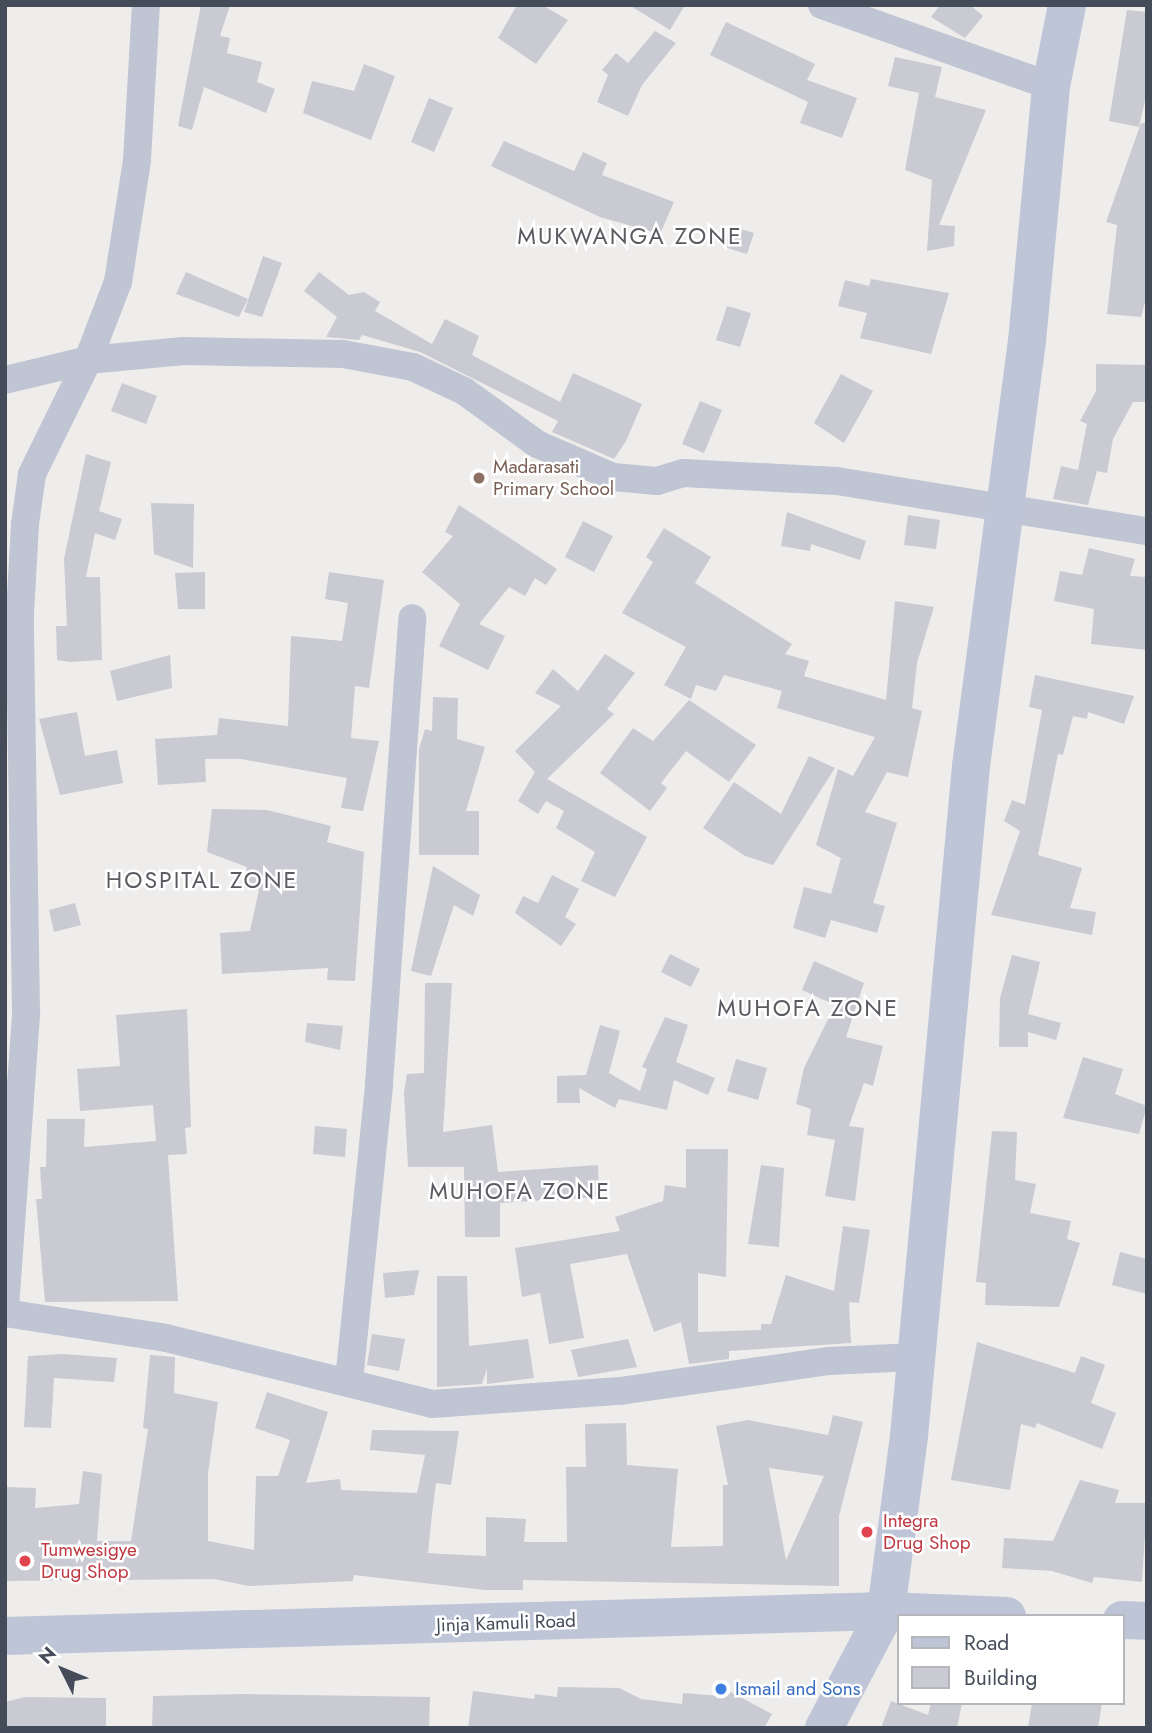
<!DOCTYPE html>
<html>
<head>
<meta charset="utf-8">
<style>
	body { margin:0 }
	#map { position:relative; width:1152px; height:1733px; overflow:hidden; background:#efecec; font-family:Jost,sans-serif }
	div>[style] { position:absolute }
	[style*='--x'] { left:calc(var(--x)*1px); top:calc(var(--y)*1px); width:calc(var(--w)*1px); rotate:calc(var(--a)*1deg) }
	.building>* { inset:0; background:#c9cad2 }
	.street>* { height:28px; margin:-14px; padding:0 14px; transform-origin:14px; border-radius:14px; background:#bfc5d2 }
	.secondary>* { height:38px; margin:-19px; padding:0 19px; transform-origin:19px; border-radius:19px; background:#bec5d6 }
	.dots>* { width:19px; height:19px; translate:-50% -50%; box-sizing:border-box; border:4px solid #fff; border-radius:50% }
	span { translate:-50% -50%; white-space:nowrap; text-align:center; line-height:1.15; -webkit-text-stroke:5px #fff; paint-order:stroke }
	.education-label { font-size:19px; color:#785e54 }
	.left { translate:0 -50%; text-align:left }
	.health-label { font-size:19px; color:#be3a42 }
	.street-label { font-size:19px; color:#454c59 }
	.shop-label { font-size:19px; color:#366cbe }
	.quarter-label { font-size:23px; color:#595b61; letter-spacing:2px }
	.frame { position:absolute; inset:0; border:7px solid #454c59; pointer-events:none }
	.legend { position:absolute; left:897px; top:1614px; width:228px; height:91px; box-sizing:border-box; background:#fff; border:2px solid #b5b7bd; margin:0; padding:9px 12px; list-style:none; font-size:21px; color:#454c59 }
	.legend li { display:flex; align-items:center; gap:14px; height:35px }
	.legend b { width:35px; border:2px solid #b5b7bd }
	.north { position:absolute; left:28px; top:1635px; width:70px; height:70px; -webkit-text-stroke:5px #fff; paint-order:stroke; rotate:313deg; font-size:19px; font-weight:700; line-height:28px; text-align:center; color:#454c59 }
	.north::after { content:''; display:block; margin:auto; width:24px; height:32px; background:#454c59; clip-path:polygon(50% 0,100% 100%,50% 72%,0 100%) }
</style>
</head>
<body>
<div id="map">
	<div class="building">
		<i style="clip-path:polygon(201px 5px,230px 5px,220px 36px,230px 38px,227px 53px,262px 62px,257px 82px,275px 89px,266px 113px,204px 87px,192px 130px,178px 126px)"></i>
		<i style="clip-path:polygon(517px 5px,542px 5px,568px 20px,536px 64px,498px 38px)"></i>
		<i style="clip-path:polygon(629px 5px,685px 5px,670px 30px)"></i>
		<i style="clip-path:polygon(940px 5px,970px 5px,983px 16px,965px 38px,931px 17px)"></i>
		<i style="clip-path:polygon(1127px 10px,1147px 12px,1147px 92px,1139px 127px,1109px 121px)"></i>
		<i style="clip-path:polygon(726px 22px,815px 64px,807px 80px,857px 98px,842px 138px,800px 123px,808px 102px,710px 55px)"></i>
		<i style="clip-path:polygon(655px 31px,676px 43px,642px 85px,628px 116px,597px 102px,608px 75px,602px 70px,616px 53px,628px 63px)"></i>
		<i style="clip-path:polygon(895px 57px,942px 67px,935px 97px,986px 110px,939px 225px,955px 226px,954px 246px,927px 251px,932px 180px,905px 170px,919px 93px,888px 86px)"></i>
		<i style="clip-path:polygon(364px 64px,395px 76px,371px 140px,303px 113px,312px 81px,354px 91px)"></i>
		<i style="clip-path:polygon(429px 98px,453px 108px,434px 152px,411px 142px)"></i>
		<i style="clip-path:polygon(1141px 123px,1147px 123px,1147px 295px,1141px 317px,1107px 314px,1117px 225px,1106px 222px)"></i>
		<i style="clip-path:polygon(504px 141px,574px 171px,583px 152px,607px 163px,602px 175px,674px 202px,660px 234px,600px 217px,491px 166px)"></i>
		<i style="clip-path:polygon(731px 226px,754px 233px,747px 254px,724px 247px)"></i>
		<i style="clip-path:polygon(263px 256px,282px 263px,262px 317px,244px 312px)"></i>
		<i style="clip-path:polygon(186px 272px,248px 299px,239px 317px,176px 294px)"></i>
		<i style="clip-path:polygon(319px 272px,349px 295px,364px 292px,380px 302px,375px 311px,432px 344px,445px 319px,479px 336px,472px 355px,560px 402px,573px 373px,642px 404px,626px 441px,614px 459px,552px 432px,558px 421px,420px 352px,362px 335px,359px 340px,326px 337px,337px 317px,304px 291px)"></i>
		<i style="clip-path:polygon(871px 279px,949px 293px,931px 354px,860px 338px,867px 313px,838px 306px,845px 280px,869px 286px)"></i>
		<i style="clip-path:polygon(727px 306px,751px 313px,740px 347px,716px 340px)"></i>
		<i style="clip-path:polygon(1096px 364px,1147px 365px,1147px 402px,1133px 402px,1113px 439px,1107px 473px,1097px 471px,1088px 505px,1053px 499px,1061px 466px,1078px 470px,1087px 424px,1080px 421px,1096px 391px)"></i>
		<i style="clip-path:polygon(841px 374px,873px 391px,844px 443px,814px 423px)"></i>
		<i style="clip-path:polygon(122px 383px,157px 396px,146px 424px,111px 411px)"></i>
		<i style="clip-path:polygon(700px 401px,722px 410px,704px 453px,682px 444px)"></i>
		<i style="clip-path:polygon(86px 454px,111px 462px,99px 511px,122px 519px,115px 540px,95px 533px,86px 577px,100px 577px,102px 660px,70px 662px,57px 660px,56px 626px,67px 626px,64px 559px)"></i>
		<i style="clip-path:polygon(151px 503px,194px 504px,193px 568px,154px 554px)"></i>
		<i style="clip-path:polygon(459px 505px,557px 569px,546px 585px,535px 578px,525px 596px,509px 587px,479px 624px,505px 636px,488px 670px,439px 646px,460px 604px,422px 572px,453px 536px,445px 532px)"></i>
		<i style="clip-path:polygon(787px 512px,866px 541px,860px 560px,811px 544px,810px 551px,781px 546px)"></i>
		<i style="clip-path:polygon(908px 515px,940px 520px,936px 549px,904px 545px)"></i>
		<i style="clip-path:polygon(583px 521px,613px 536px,594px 572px,565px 557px)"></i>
		<i style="clip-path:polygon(664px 528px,711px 557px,695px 583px,792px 644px,785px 654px,809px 661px,804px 676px,886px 700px,895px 601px,934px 607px,917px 663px,912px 708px,922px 711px,908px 777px,887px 772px,865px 812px,897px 823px,873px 903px,885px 906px,877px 933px,831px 920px,825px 938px,793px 928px,804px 887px,831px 894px,841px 858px,816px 845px,838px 769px,853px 776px,875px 737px,777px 708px,782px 691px,724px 675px,716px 691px,696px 685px,691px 699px,664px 685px,686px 647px,622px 613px,653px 562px,646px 557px)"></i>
		<i style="clip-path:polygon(1089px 548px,1135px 559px,1130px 576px,1147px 577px,1147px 650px,1091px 644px,1094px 609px,1054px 601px,1060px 571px,1082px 575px)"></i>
		<i style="clip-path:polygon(205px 572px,205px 609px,178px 609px,175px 573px)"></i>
		<i style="clip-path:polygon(329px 572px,384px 580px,369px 688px,355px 686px,351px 738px,379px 741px,363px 811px,341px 808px,347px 778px,241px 759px,205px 759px,206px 782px,158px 785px,155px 739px,217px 735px,219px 718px,288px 726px,291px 636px,342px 641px,348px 603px,325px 599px)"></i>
		<i style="clip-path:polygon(605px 654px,635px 673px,607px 709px,614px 714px,547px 779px,647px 837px,615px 897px,581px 881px,595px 852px,556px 828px,564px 811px,546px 801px,538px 814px,518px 801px,535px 772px,515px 751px,561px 706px,535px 693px,553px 669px,578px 691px)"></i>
		<i style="clip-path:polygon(170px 655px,172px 688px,117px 701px,110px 671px)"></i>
		<i style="clip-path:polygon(1035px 675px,1134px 696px,1124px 724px,1088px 712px,1087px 719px,1073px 716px,1063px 755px,1058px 754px,1038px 855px,1082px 868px,1070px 908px,1096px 912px,1092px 935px,991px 915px,1020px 831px,1004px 821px,1012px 800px,1025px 805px,1042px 710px,1029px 707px)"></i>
		<i style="clip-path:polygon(433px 697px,458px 698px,457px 739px,485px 747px,466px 811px,479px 811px,479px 855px,419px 855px,419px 749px,425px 729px,432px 731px)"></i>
		<i style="clip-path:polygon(689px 700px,756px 745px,729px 782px,686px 751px,661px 783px,667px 788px,650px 811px,600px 773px,633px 728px,653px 741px)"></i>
		<i style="clip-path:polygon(77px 712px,85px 756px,117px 750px,123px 783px,60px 795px,39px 719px)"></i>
		<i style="clip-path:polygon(809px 756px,835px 768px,773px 865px,745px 856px,703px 828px,734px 782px,781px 814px)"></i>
		<i style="clip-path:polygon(212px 809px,267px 810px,331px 826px,327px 842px,364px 852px,355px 981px,327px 980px,328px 968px,222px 974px,220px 933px,250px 931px,259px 890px,242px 887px,247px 867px,207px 852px)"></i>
		<i style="clip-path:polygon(433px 866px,480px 895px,473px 916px,454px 905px,431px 976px,411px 971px)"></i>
		<i style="clip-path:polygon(552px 875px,579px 889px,565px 917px,576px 924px,561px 946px,515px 913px,523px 896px,538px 903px)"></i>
		<i style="clip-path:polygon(75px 903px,81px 925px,54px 932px,49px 910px)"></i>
		<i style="clip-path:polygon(670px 954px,700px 969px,691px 987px,661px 972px)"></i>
		<i style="clip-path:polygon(1012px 955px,1040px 962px,1028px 1014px,1061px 1023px,1056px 1040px,1028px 1032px,1028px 1047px,999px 1047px,1000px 998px)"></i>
		<i style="clip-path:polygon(814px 961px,864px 983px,846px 1037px,883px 1046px,873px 1086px,864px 1083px,849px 1126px,864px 1128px,855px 1201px,825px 1196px,835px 1140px,807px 1135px,811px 1109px,796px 1104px,804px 1068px,835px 1005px,802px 990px)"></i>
		<i style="clip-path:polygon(425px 983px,452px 983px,443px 1132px,492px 1125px,498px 1172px,598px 1165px,599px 1197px,500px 1203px,500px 1237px,465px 1237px,464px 1167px,408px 1167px,404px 1093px,407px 1074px,424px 1073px)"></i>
		<i style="clip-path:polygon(187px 1009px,191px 1127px,185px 1128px,187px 1154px,168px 1155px,178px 1301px,45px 1302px,36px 1199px,42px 1199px,40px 1167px,46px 1167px,47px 1119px,85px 1119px,84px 1147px,156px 1141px,153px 1105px,80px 1111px,77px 1069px,120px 1066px,116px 1015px)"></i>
		<i style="clip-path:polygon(665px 1017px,688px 1025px,676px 1062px,715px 1078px,708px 1095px,674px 1080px,667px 1110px,619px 1099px,615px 1108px,579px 1088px,580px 1103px,557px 1103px,557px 1076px,586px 1075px,600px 1025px,620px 1031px,609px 1073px,640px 1091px,647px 1069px,642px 1067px)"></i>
		<i style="clip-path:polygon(307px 1023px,343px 1026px,340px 1050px,305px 1042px)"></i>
		<i style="clip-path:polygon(1083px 1057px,1123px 1069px,1115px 1094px,1147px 1106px,1139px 1134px,1063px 1118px)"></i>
		<i style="clip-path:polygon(736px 1059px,767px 1068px,758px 1100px,727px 1091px)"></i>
		<i style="clip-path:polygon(315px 1126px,347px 1129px,345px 1157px,313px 1154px)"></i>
		<i style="clip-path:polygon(992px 1131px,1017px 1132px,1015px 1180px,1036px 1184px,1030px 1213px,1071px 1221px,1067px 1239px,1080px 1243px,1059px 1307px,985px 1305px,986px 1283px,976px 1282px)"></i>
		<i style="clip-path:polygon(686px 1149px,728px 1149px,726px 1277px,698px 1273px,698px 1332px,761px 1330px,761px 1324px,771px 1324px,786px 1275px,834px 1291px,843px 1226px,870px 1230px,859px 1303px,849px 1302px,851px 1343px,729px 1351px,729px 1359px,689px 1364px,681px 1322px,654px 1332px,627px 1254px,570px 1264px,584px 1338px,549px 1344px,540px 1293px,522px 1297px,515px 1248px,620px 1231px,615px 1217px,663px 1201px,665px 1185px,686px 1188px)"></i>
		<i style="clip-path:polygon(761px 1165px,784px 1168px,779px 1247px,748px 1244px)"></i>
		<i style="clip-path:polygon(1120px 1252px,1147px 1259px,1147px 1294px,1112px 1285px)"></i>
		<i style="clip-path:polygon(419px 1270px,414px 1295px,385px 1298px,383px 1273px)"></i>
		<i style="clip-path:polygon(437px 1276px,467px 1276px,469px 1346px,528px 1339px,534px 1378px,487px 1384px,487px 1369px,482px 1384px,437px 1387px)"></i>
		<i style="clip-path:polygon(372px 1334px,405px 1339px,399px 1371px,367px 1365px)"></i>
		<i style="clip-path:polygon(628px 1339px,637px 1367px,578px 1377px,571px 1350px)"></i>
		<i style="clip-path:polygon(977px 1342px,1075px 1373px,1081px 1356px,1105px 1365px,1091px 1403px,1116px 1413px,1102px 1449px,1037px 1423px,1035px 1428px,1021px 1424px,1010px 1490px,951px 1480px)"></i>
		<i style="clip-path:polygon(63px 1354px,117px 1358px,114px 1382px,54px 1378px,51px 1428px,24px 1427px,28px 1356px)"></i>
		<i style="clip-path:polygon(evenodd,150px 1355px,175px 1357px,174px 1393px,218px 1402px,208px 1473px,208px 1541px,254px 1550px,256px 1476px,278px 1476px,290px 1440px,255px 1428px,267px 1392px,328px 1412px,306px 1483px,340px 1479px,341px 1490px,417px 1493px,425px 1455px,370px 1450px,372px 1430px,459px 1431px,451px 1485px,436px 1483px,432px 1514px,428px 1553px,444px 1554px,486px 1556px,486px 1517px,526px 1519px,524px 1542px,567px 1542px,566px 1467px,586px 1467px,585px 1424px,626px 1423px,627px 1465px,678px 1469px,671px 1547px,723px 1546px,723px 1485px,728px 1485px,716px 1426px,748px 1420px,828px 1435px,833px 1415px,863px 1422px,839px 1516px,839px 1586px,523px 1580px,523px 1590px,485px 1590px,354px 1575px,353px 1581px,249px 1586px,214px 1579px,5px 1581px,5px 1487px,36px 1488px,35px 1508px,79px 1504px,83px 1471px,102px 1474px,97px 1541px,131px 1541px,148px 1429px,143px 1428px,150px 1355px,769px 1468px,824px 1476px,786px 1560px,769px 1468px)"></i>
		<i style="clip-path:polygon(1080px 1480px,1119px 1490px,1115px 1503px,1147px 1503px,1142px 1582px,1094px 1577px,1092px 1583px,1052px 1571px,1002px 1568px,1004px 1538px,1053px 1541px)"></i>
		<i style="clip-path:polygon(558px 1687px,619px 1688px,641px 1699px,682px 1704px,683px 1693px,721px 1696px,725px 1689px,772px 1714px,764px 1728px,468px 1728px,473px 1691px,534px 1699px,535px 1694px,557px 1697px)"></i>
		<i style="clip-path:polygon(245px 1694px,430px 1697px,429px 1728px,152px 1728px,153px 1696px)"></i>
		<i style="clip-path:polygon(25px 1697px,106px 1698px,106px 1728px,5px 1728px,5px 1702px)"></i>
		<i style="clip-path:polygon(891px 1701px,928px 1715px,931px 1703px,962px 1703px,957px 1728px,881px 1728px)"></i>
		<i style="clip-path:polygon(1032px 1703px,1102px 1703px,1098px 1728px,1028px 1728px)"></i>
	</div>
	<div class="street">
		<i style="--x:822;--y:5;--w:243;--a:19.5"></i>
		<i style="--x:5;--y:380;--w:85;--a:-13.5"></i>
		<i style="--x:88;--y:360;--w:96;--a:-5.4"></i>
		<i style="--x:184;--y:351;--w:159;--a:1.1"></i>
		<i style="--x:343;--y:354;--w:71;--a:10.5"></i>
		<i style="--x:413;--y:367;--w:56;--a:25.2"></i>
		<i style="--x:464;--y:391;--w:90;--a:36"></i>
		<i style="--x:537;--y:444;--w:83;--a:23.5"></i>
		<i style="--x:613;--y:477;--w:44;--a:5.2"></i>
		<i style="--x:657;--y:481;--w:27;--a:-17"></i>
		<i style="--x:683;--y:473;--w:154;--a:3"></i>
		<i style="--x:837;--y:481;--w:314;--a:9.2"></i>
		<i style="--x:5;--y:1308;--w:297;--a:-85.9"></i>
		<i style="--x:26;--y:1012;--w:398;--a:-90.9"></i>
		<i style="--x:20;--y:614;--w:90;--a:-86.8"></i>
		<i style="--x:25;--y:524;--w:50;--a:-82"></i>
		<i style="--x:32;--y:474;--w:127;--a:-63.8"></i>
		<i style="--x:88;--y:360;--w:84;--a:-69"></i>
		<i style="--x:118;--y:282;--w:123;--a:-81.1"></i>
		<i style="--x:137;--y:160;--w:155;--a:-86.7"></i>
		<i style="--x:5;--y:1313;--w:163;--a:8.8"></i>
		<i style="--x:166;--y:1338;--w:274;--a:13.9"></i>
		<i style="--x:432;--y:1404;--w:188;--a:-4"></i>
		<i style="--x:620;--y:1391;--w:211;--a:-8.2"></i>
		<i style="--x:829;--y:1361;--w:87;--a:-2.6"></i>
		<i style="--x:349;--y:1381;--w:299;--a:-84.2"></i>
		<i style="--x:379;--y:1084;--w:467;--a:-85.9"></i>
	</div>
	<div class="secondary">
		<i style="--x:1122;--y:1620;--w:25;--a:2"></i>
		<i style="--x:5;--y:1636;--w:881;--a:-1.63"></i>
		<i style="--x:886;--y:1611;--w:121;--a:2.4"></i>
		<i style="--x:824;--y:1728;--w:132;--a:-62.1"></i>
		<i style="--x:886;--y:1611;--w:177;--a:-82.5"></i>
		<i style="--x:909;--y:1436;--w:673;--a:-84.71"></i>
		<i style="--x:971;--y:766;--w:429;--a:-82.5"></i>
		<i style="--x:1027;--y:341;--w:256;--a:-84.6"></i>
		<i style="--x:1051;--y:86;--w:83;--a:-78.8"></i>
	</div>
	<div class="dots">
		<i style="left:479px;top:478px;background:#8d6e63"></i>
		<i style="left:867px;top:1532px;background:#e0444e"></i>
		<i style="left:25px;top:1561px;background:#e0444e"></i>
		<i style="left:721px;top:1689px;background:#3f7fe0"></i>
	</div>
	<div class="education-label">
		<span class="left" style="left:493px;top:478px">Madarasati<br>Primary School</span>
	</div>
	<div class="health-label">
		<span class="left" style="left:883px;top:1532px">Integra<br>Drug Shop</span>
		<span class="left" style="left:41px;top:1561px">Tumwesigye<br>Drug Shop</span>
	</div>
	<div class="street-label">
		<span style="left:506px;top:1623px;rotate:-2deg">Jinja Kamuli Road</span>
	</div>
	<div class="shop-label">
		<span class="left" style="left:735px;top:1689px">Ismail and Sons</span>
	</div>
	<div class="quarter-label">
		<span style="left:630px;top:236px">MUKWANGA ZONE</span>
		<span style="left:202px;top:880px">HOSPITAL ZONE</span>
		<span style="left:808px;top:1008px">MUHOFA ZONE</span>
		<span style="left:520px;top:1191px">MUHOFA ZONE</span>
	</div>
	<div class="frame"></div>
	<ul class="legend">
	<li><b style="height:9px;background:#bec5d6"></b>Road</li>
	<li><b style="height:19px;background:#c9cad2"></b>Building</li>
	</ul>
	<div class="north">N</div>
</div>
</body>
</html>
